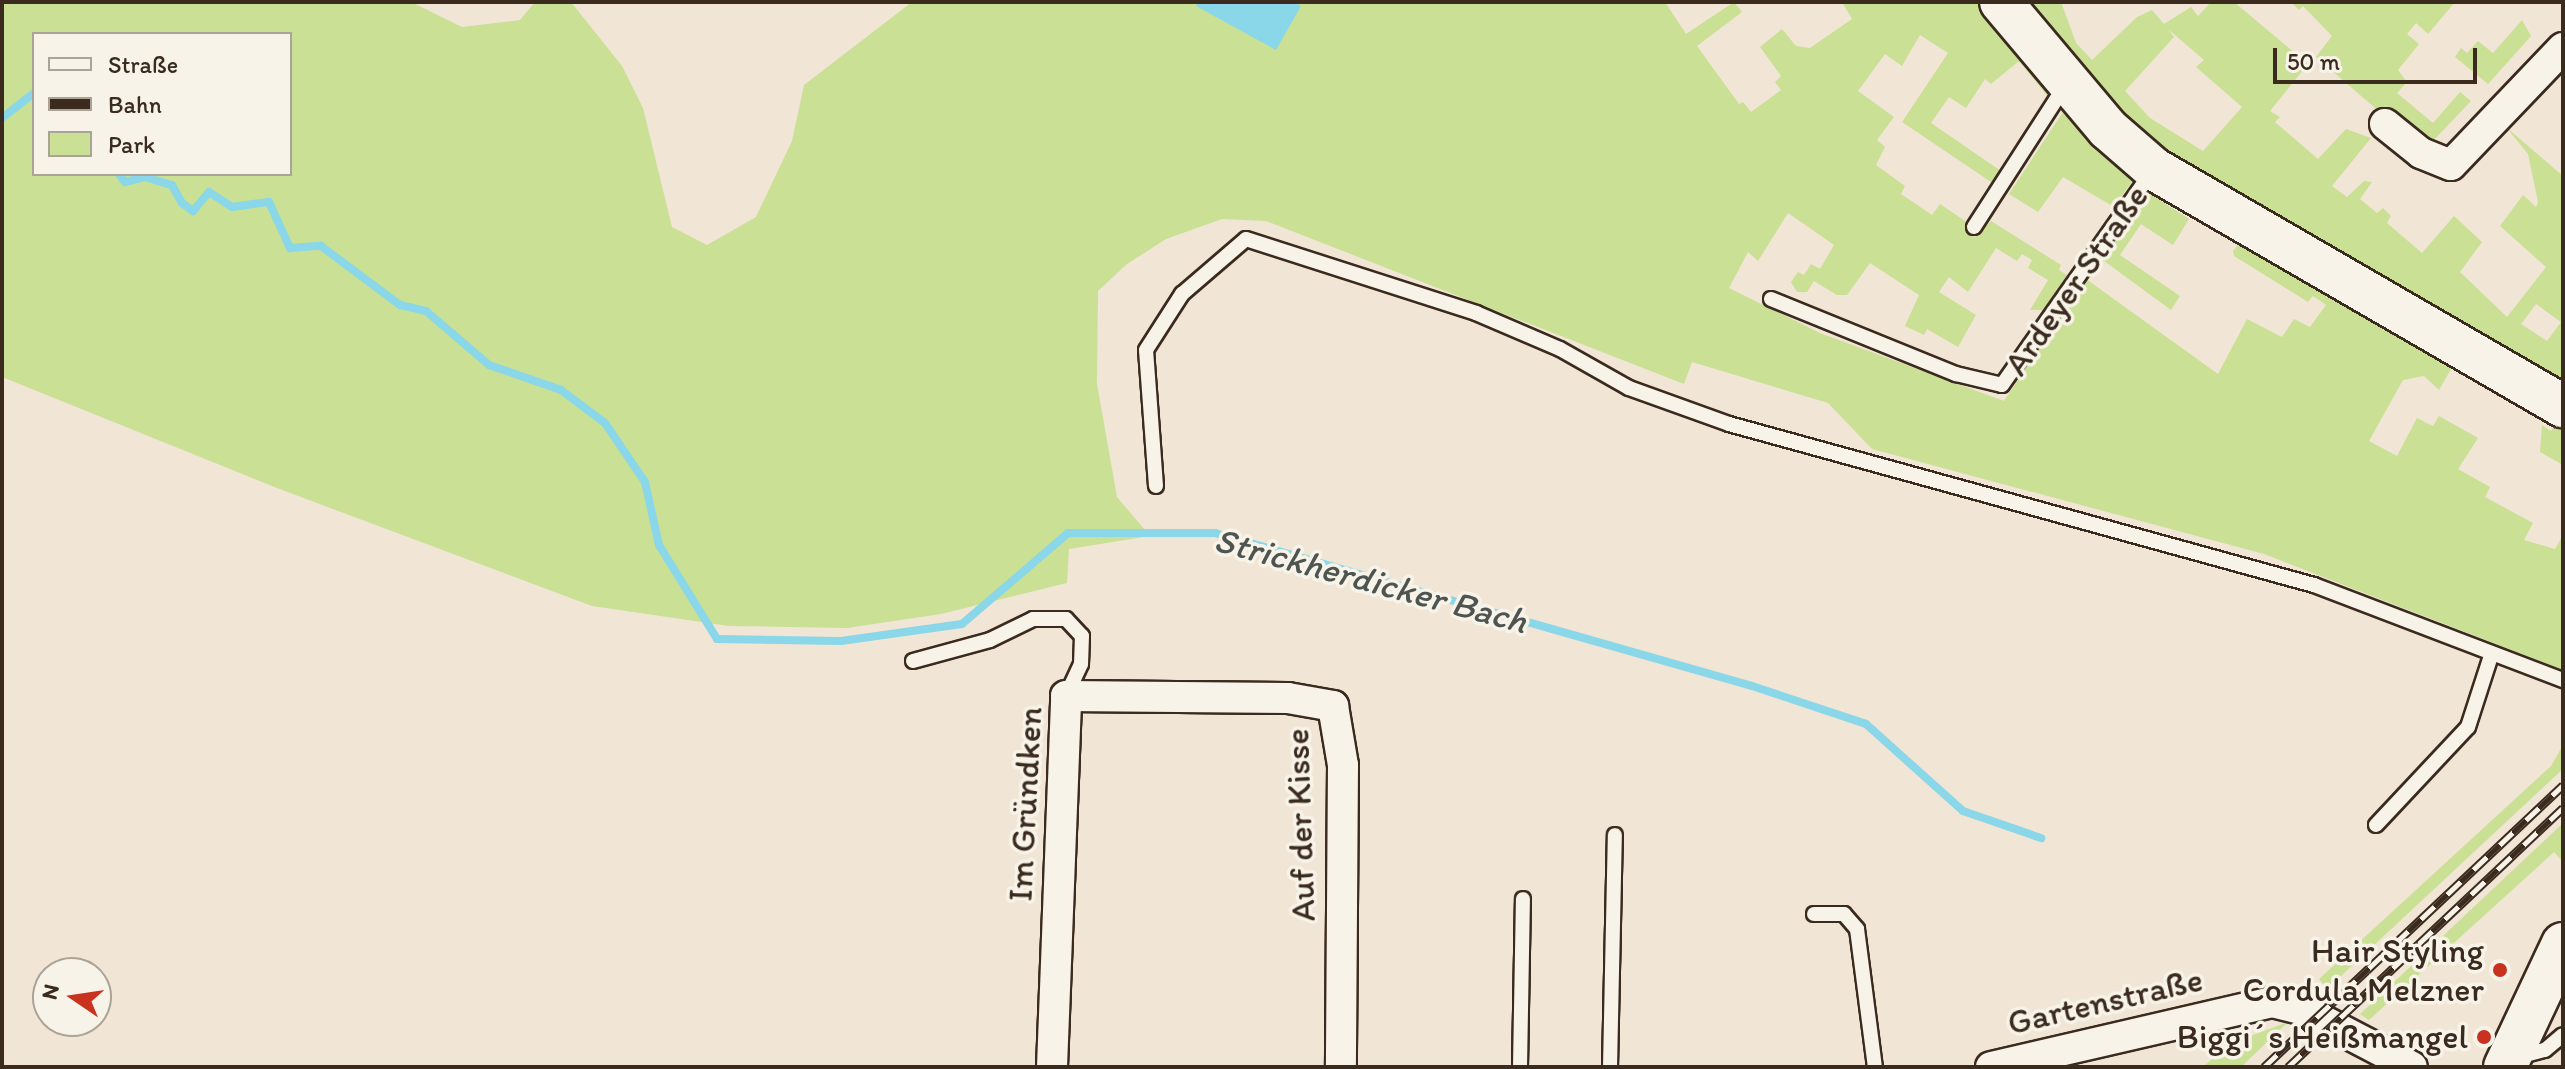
<!DOCTYPE html>
<html>
<head>
<meta charset="utf-8">
<style>
	body { margin:0 }
	#map { position:relative; width:2565px; height:1069px; overflow:hidden; background:#f1e5d5; font-family:Itim,sans-serif }
	div>[style] { position:absolute }
	[style*='--x'] { left:calc(var(--x)*1px); top:calc(var(--y)*1px); width:calc(var(--w)*1px); rotate:calc(var(--a)*1deg) }
	.green>* { inset:0; background:#cae095 }
	.water>* { inset:0; background:#89d7e8 }
	.stream>* { height:8px; margin:-4px; padding:0 4px; transform-origin:4px; border-radius:4px; background:#89d7e8 }
	.roads { filter:drop-shadow(2px 0 #3b2a1e) drop-shadow(-2px 0 #3b2a1e) drop-shadow(0 2px #3b2a1e) drop-shadow(0 -2px #3b2a1e) }
	.service>* { height:14px; margin:-7px; padding:0 7px; transform-origin:7px; border-radius:7px; background:#f7f3e8 }
	.minor>* { height:30px; margin:-15px; padding:0 15px; transform-origin:15px; border-radius:15px; background:#f7f3e8 }
	.secondary>* { height:42px; margin:-21px; padding:0 21px; transform-origin:21px; border-radius:21px; background:#f7f3e8 }
	.rail>* { height:9px; margin-top:-4.5px; transform-origin:0; background:repeating-linear-gradient(90deg,#f7f3e8 0 18px,#3b2a1e 0 36px); box-sizing:border-box; border-block:2px solid #3b2a1e }
	.dots>* { width:22px; height:22px; translate:-50% -50%; box-sizing:border-box; border:4px solid #f7f3e8; border-radius:50% }
	span { translate:-50% -50%; white-space:nowrap; text-align:center; line-height:1.15; -webkit-text-stroke:7px #f7f3e8; paint-order:stroke }
	.street-label { font-size:34px; color:#3b2a1e }
	.poi-label { font-size:34px; color:#3b2a1e }
	.right { translate:-100% -50%; text-align:right }
	.water-label { font-size:36px; color:#4e5550; font-style:italic }
	.frame { position:absolute; inset:0; border:4px solid #3b2a1e; pointer-events:none }
	.legend { position:absolute; left:32px; top:32px; width:260px; height:144px; box-sizing:border-box; background:#f7f3e8; border:2px solid #aca397; margin:0; padding:10px 14px; list-style:none; font-size:24px; color:#3b2a1e }
	.legend li { display:flex; align-items:center; gap:16px; height:40px }
	.legend b { width:40px; border:2px solid #aca397 }
	.north { position:absolute; left:32px; top:957px; width:80px; height:80px; box-sizing:border-box; background:#f7f3e8; border:2px solid #aca397; border-radius:50%; rotate:283deg; font-size:22px; font-weight:700; line-height:32px; text-align:center; color:#3b2a1e }
	.north::after { content:''; display:block; margin:auto; width:28px; height:36px; background:#c8321e; clip-path:polygon(50% 0,100% 100%,50% 72%,0 100%) }
	.scale { position:absolute; left:2273px; top:48px; width:204px; height:36px; box-sizing:border-box; border:4px solid #3b2a1e; border-top:0; padding-left:10px; font-size:24px; line-height:28px; white-space:nowrap; color:#3b2a1e; -webkit-text-stroke:6px #f7f3e8; paint-order:stroke }
</style>
</head>
<body>
<div id="map">
	<div class="green">
		<i style="clip-path:polygon(evenodd,2px 2px,411px 2px,462px 27px,520px 20px,535px 2px,571px 2px,622px 66px,643px 108px,672px 227px,707px 245px,756px 217px,792px 141px,804px 85px,912px 2px,1665px 2px,1686px 34px,1734px 2px,1742px 12px,1697px 46px,1739px 104px,1743px 102px,1751px 112px,1781px 90px,1775px 82px,1781px 76px,1760px 47px,1782px 29px,1796px 46px,1810px 48px,1852px 19px,1842px 2px,2061px 2px,2076px 43px,2092px 60px,2137px 17px,2152px 10px,2164px 24px,2191px 7px,2198px 16px,2211px 2px,2234px 2px,2308px 64px,2270px 111px,2280px 117px,2275px 122px,2318px 159px,2346px 129px,2371px 138px,2332px 186px,2347px 197px,2364px 181px,2372px 182px,2360px 199px,2377px 213px,2383px 208px,2391px 216px,2387px 223px,2422px 253px,2454px 216px,2482px 242px,2460px 272px,2507px 317px,2546px 267px,2500px 226px,2523px 195px,2536px 207px,2538px 202px,2528px 154px,2506px 127px,2563px 176px,2563px 406px,2462px 350px,2439px 390px,2424px 376px,2403px 380px,2369px 441px,2397px 456px,2417px 418px,2433px 426px,2439px 416px,2478px 438px,2458px 469px,2490px 487px,2485px 497px,2533px 523px,2524px 540px,2555px 549px,2563px 535px,2563px 670px,2264px 554px,1872px 449px,1828px 403px,1692px 362px,1684px 384px,1266px 221px,1222px 219px,1166px 239px,1127px 264px,1098px 291px,1097px 384px,1117px 497px,1150px 536px,1069px 549px,1067px 583px,941px 614px,847px 628px,729px 626px,592px 606px,277px 488px,2px 377px,2px 2px,2168px 29px,2204px 60px,2196px 67px,2242px 107px,2203px 151px,2150px 118px,2125px 91px,2174px 37px,2168px 29px,2px 2px,34px 34px,290px 34px,290px 174px,34px 174px,34px 34px,2px 2px,1920px 35px,1948px 53px,1902px 122px,1994px 184px,2001px 171px,1931px 123px,1949px 97px,1966px 108px,1985px 79px,1991px 84px,2019px 61px,2049px 98px,2251px 230px,2233px 251px,2234px 256px,2308px 302px,2313px 296px,2326px 305px,2310px 327px,2294px 319px,2282px 337px,2247px 319px,2218px 374px,2086px 279px,2004px 401px,1820px 333px,1729px 288px,1748px 252px,1758px 261px,1788px 213px,1834px 245px,1820px 269px,1811px 264px,1804px 275px,1798px 272px,1791px 282px,1797px 292px,1807px 292px,1814px 281px,1837px 295px,1847px 295px,1870px 263px,1919px 295px,1905px 326px,1924px 335px,1927px 329px,1958px 347px,1976px 315px,1939px 292px,1949px 277px,1968px 292px,1996px 248px,2017px 261px,2022px 254px,2032px 260px,2028px 268px,2048px 280px,2030px 310px,2045px 310px,2067px 275px,2059px 270px,2061px 265px,1991px 221px,1974px 238px,1974px 227px,1940px 204px,1932px 215px,1901px 194px,1905px 186px,1876px 165px,1885px 147px,1877px 140px,1894px 117px,1858px 91px,1885px 54px,1902px 66px,1920px 35px,2px 2px,2536px 304px,2561px 322px,2547px 341px,2521px 324px,2536px 304px)"></i>
		<i style="clip-path:polygon(2291px 2px,2455px 2px,2428px 34px,2416px 23px,2407px 34px,2419px 44px,2398px 70px,2407px 82px,2397px 93px,2433px 123px,2460px 92px,2471px 101px,2430px 144px,2411px 139px,2316px 57px,2332px 36px,2303px 6px,2299px 10px)"></i>
		<i style="clip-path:polygon(2522px 20px,2531px 36px,2488px 84px,2455px 57px,2461px 48px,2467px 53px,2478px 41px,2493px 53px)"></i>
		<i style="clip-path:polygon(2063px 112px,2133px 180px,2114px 207px,2063px 177px,2038px 212px,2009px 194px)"></i>
		<i style="clip-path:polygon(2146px 191px,2189px 219px,2173px 245px,2141px 224px,2120px 255px,2180px 296px,2171px 310px,2100px 258px)"></i>
		<i style="clip-path:polygon(2556px 423px,2563px 427px,2563px 465px,2540px 452px,2542px 425px,2551px 431px)"></i>
		<i style="clip-path:polygon(2563px 745px,2563px 769px,2327px 989px,2319px 979px,2551px 766px)"></i>
		<i style="clip-path:polygon(2563px 823px,2563px 862px,2554px 852px,2369px 1020px,2360px 1014px)"></i>
		<i style="clip-path:polygon(2288px 1022px,2241px 1067px,2203px 1067px,2229px 1044px)"></i>
	</div>
	<div class="water">
		<i style="clip-path:polygon(1198px 2px,1293px 2px,1301px 6px,1276px 50px,1196px 6px)"></i>
	</div>
	<div class="stream">
		<i style="--x:2;--y:118;--w:41;--a:-38"></i>
		<i style="--x:119;--y:174;--w:10;--a:53"></i>
		<i style="--x:125;--y:182;--w:21;--a:-14"></i>
		<i style="--x:145;--y:177;--w:28;--a:17"></i>
		<i style="--x:172;--y:185;--w:21;--a:61"></i>
		<i style="--x:182;--y:203;--w:14;--a:36"></i>
		<i style="--x:193;--y:211;--w:25;--a:-50"></i>
		<i style="--x:209;--y:192;--w:27;--a:33"></i>
		<i style="--x:232;--y:207;--w:37;--a:-8"></i>
		<i style="--x:269;--y:202;--w:51;--a:65.5"></i>
		<i style="--x:290;--y:248;--w:31;--a:-4"></i>
		<i style="--x:321;--y:246;--w:99;--a:36.8"></i>
		<i style="--x:400;--y:305;--w:27;--a:13"></i>
		<i style="--x:426;--y:311;--w:83;--a:40.6"></i>
		<i style="--x:489;--y:365;--w:76;--a:19.1"></i>
		<i style="--x:561;--y:390;--w:55;--a:36.9"></i>
		<i style="--x:605;--y:423;--w:71;--a:55.9"></i>
		<i style="--x:645;--y:482;--w:65;--a:77.5"></i>
		<i style="--x:659;--y:545;--w:110;--a:58.3"></i>
		<i style="--x:717;--y:639;--w:124;--a:0.9"></i>
		<i style="--x:841;--y:641;--w:122;--a:-8"></i>
		<i style="--x:962;--y:624;--w:140;--a:-40.6"></i>
		<i style="--x:1068;--y:533;--w:147;--a:0"></i>
		<i style="--x:1215;--y:533;--w:558;--a:15.9"></i>
		<i style="--x:1752;--y:686;--w:120;--a:18.4"></i>
		<i style="--x:1866;--y:724;--w:130;--a:41.9"></i>
		<i style="--x:1963;--y:811;--w:83;--a:19.1"></i>
	</div>
	<div class="roads">
		<div class="service">
			<i style="--x:1974;--y:227;--w:168;--a:-57.2"></i>
			<i style="--x:1771;--y:299;--w:200;--a:22.1"></i>
			<i style="--x:1956;--y:374;--w:47;--a:13.4"></i>
			<i style="--x:2002;--y:385;--w:259;--a:-54.9"></i>
			<i style="--x:1156;--y:486;--w:136;--a:-94.2"></i>
			<i style="--x:1146;--y:350;--w:67;--a:-57.3"></i>
			<i style="--x:1182;--y:294;--w:84;--a:-40.7"></i>
			<i style="--x:1246;--y:239;--w:242;--a:17.8"></i>
			<i style="--x:1476;--y:313;--w:91;--a:23.2"></i>
			<i style="--x:1560;--y:349;--w:79;--a:29.5"></i>
			<i style="--x:1629;--y:388;--w:106;--a:19.8"></i>
			<i style="--x:1729;--y:424;--w:607;--a:15.39"></i>
			<i style="--x:2314;--y:585;--w:267;--a:20.9"></i>
			<i style="--x:913;--y:661;--w:80;--a:-15.3"></i>
			<i style="--x:990;--y:640;--w:48;--a:-26"></i>
			<i style="--x:1033;--y:619;--w:33;--a:0"></i>
			<i style="--x:1066;--y:619;--w:23;--a:47"></i>
			<i style="--x:1082;--y:636;--w:28;--a:92"></i>
			<i style="--x:1081;--y:664;--w:35;--a:115"></i>
			<i style="--x:2376;--y:825;--w:134;--a:-46.8"></i>
			<i style="--x:2468;--y:727;--w:75;--a:-72.1"></i>
			<i style="--x:1814;--y:914;--w:30;--a:0"></i>
			<i style="--x:1844;--y:914;--w:20;--a:49"></i>
			<i style="--x:1857;--y:929;--w:139;--a:82.6"></i>
			<i style="--x:2518;--y:1057;--w:28;--a:-15"></i>
			<i style="--x:2545;--y:1050;--w:23;--a:-40"></i>
			<i style="--x:1520;--y:1067;--w:168;--a:-89"></i>
			<i style="--x:1610;--y:1067;--w:232;--a:-88.8"></i>
		</div>
		<div class="minor">
			<i style="--x:2385;--y:124;--w:46;--a:38.9"></i>
			<i style="--x:2421;--y:153;--w:32;--a:22"></i>
			<i style="--x:2451;--y:165;--w:162;--a:-46.3"></i>
			<i style="--x:1052;--y:1067;--w:371;--a:-87.8"></i>
			<i style="--x:1066;--y:696;--w:222;--a:0.5"></i>
			<i style="--x:1288;--y:698;--w:46;--a:10.1"></i>
			<i style="--x:1333;--y:706;--w:60;--a:80.4"></i>
			<i style="--x:1343;--y:765;--w:302;--a:90.4"></i>
			<i style="--x:1991;--y:1067;--w:288;--a:-13"></i>
			<i style="--x:2272;--y:1002;--w:30;--a:14"></i>
			<i style="--x:2301;--y:1009;--w:125;--a:27.6"></i>
		</div>
		<div class="secondary">
			<i style="--x:2001;--y:2;--w:166;--a:49.9"></i>
			<i style="--x:2108;--y:129;--w:61;--a:41"></i>
			<i style="--x:2154;--y:169;--w:473;--a:30.1"></i>
			<i style="--x:2505;--y:1067;--w:136;--a:-64.8"></i>
		</div>
	</div>
	<div class="rail">
		<i style="--x:2264;--y:1067;--w:411;--a:-43.3"></i>
		<i style="--x:2288;--y:1067;--w:378;--a:-43.3"></i>
	</div>
	<div class="dots">
		<i style="left:2500px;top:970px;background:#c8321e"></i>
		<i style="left:2484px;top:1037px;background:#c8321e"></i>
	</div>
	<div class="street-label">
		<span style="left:2076px;top:280px;rotate:-55deg">Ardeyer Straße</span>
		<span style="left:1025px;top:804px;rotate:-87deg">Im Gründken</span>
		<span style="left:1300px;top:825px;rotate:-92deg">Auf der Kisse</span>
		<span style="left:2105px;top:1001px;rotate:-13deg">Gartenstraße</span>
	</div>
	<div class="poi-label">
		<span class="right" style="left:2484px;top:970px">Hair Styling<br>Cordula Melzner</span>
		<span class="right" style="left:2468px;top:1037px">Biggi´s Heißmangel</span>
	</div>
	<div class="water-label">
		<span style="left:1371px;top:580px;rotate:15deg">Strickherdicker Bach</span>
	</div>
	<div class="frame"></div>
	<ul class="legend">
	<li><b style="height:10px;background:#f7f3e8"></b>Straße</li>
	<li><b style="height:10px;background:#3b2a1e"></b>Bahn</li>
	<li><b style="height:22px;background:#cae095"></b>Park</li>
	</ul>
	<div class="north">N</div>
	<div class="scale">50 m</div>
</div>
</body>
</html>
